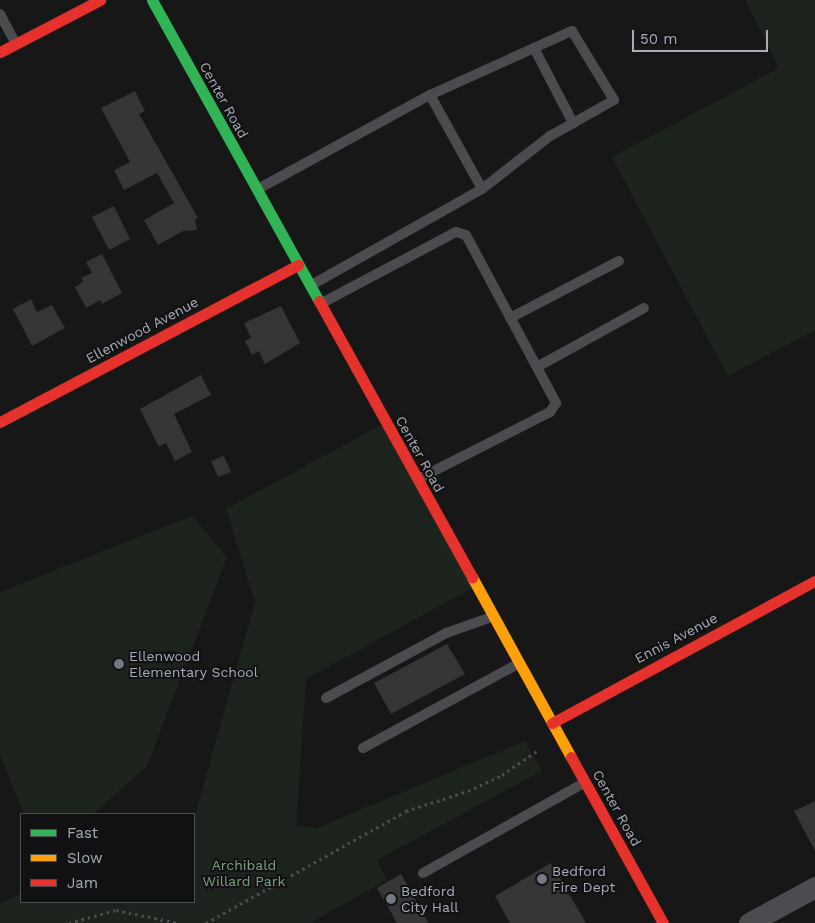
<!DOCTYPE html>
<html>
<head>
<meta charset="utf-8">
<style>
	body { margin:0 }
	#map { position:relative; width:815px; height:923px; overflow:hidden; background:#171717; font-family:"Work Sans",sans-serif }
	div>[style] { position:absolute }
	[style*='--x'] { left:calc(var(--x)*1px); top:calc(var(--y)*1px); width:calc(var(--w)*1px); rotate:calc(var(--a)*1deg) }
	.green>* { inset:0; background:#1d241e }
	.building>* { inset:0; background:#353536 }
	.path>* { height:3px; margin-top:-1.5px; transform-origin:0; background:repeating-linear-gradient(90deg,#4d4e52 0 2.5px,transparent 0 6.5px) }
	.lane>* { height:10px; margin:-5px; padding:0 5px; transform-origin:5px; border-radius:5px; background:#4b4c50 }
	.street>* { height:21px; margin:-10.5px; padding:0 10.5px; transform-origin:10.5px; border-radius:10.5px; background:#4b4c50 }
	.fast>* { height:11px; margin:-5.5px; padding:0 5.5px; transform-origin:5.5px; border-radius:5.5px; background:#30b455 }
	.slow>* { height:11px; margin:-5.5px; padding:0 5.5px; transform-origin:5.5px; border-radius:5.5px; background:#ff9f0a }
	.jam>* { height:11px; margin:-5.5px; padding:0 5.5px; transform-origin:5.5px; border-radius:5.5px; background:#e5322d }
	.dots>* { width:14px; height:14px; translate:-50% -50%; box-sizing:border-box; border:2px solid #111113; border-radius:50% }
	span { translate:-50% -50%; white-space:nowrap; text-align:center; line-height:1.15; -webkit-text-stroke:4px #111113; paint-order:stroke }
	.street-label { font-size:14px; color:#a8adb8 }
	.poi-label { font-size:14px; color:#a8adb8 }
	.left { translate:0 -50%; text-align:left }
	.park-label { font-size:14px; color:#7fa381 }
	.legend { position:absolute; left:20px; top:813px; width:175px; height:90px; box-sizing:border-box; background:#111113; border:1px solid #4d4f55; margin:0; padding:6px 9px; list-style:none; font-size:15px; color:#a8adb8 }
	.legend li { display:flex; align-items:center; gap:10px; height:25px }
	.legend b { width:25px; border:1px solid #4d4f55 }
	.scale { position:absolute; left:632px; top:30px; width:136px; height:22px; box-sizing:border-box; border:2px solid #a8adb8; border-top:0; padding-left:6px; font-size:15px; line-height:18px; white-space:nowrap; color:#a8adb8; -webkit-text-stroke:4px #111113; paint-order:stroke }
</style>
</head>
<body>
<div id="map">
	<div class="green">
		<i style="clip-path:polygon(745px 0,815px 0,815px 330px,728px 376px,612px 157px,779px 68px)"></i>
		<i style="clip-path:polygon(385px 423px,476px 586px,306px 679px,296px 826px,317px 828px,525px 741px,542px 771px,377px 860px,387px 880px,310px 923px,0 923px,0 903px,21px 894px,21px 902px,194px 902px,194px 819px,255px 602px,226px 509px)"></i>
		<i style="clip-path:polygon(192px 516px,227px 557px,147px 766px,93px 814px,24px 814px,0 755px,0 592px)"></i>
	</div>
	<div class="building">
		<i style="clip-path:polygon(135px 91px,145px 111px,139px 114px,198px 218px,195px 219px,197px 230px,183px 231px,158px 245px,144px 220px,174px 203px,157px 173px,124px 190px,114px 170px,130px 162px,101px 108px)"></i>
		<i style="clip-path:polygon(114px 206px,130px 239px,109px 250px,92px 217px)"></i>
		<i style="clip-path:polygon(102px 254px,122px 293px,102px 304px,100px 300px,86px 308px,75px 287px,83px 282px,81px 278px,92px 273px,86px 262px)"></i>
		<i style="clip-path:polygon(31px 299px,37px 312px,52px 305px,65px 328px,32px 346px,13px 309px)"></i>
		<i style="clip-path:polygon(281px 306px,300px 343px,265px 364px,259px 351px,252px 355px,245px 341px,251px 338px,244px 323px)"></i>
		<i style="clip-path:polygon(201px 375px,211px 395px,174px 414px,192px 452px,175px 461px,166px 443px,159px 447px,140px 409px)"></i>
		<i style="clip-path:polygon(224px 456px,231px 472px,218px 477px,211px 461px)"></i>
		<i style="clip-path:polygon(447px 644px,465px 674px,391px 714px,374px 683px)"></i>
		<i style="clip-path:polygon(815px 801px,815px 851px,794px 811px)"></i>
		<i style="clip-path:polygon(551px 863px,586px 923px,510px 923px,495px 896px)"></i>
		<i style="clip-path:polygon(401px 874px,418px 904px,428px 923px,397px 923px,377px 888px)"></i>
	</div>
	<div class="path">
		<i style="--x:69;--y:923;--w:49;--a:-15.5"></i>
		<i style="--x:116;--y:910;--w:63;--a:11.8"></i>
		<i style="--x:206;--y:923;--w:229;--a:-29.2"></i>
		<i style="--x:406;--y:811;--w:65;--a:-17.9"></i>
		<i style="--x:468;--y:791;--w:38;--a:-25"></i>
		<i style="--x:502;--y:775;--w:42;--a:-34.4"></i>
	</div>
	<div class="lane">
		<i style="--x:0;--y:14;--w:32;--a:62"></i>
		<i style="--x:534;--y:48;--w:85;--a:62.5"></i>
		<i style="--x:430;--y:95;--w:156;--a:-24.3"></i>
		<i style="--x:572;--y:31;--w:81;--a:58.7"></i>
		<i style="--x:614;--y:100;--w:73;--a:150.6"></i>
		<i style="--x:550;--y:136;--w:86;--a:142.1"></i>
		<i style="--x:258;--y:189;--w:196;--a:-28.7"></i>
		<i style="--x:430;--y:95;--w:107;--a:61"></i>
		<i style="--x:482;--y:189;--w:197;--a:150.6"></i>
		<i style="--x:320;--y:304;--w:154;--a:-27.9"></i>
		<i style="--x:456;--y:232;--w:10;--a:17"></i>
		<i style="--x:466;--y:235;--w:191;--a:61.8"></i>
		<i style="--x:556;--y:403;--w:11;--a:124"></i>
		<i style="--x:550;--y:412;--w:148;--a:153.1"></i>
		<i style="--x:510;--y:318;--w:123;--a:-27.6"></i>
		<i style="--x:537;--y:367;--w:122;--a:-28.9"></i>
		<i style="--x:326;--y:698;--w:136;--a:-28.4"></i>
		<i style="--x:446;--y:633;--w:49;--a:-19.2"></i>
		<i style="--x:363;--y:748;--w:176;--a:-28.5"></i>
		<i style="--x:423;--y:873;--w:184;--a:-29.2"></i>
	</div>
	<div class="street">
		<i style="--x:749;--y:923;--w:75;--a:-28.6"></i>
	</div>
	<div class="fast">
		<i style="--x:152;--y:0;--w:344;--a:61"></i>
	</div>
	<div class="slow">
		<i style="--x:472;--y:577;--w:205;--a:61.2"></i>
	</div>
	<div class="jam">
		<i style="--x:0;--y:52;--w:113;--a:-27.5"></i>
		<i style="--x:319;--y:301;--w:316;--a:61"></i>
		<i style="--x:0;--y:422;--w:337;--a:-27.8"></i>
		<i style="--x:552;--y:723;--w:299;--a:-28.4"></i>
		<i style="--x:571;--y:757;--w:190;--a:61"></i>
	</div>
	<div class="dots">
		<i style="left:119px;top:664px;background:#757880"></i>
		<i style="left:542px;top:879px;background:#757880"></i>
		<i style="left:391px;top:899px;background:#757880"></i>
	</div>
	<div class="street-label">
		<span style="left:224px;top:100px;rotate:61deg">Center Road</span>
		<span style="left:142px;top:330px;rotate:-28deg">Ellenwood Avenue</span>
		<span style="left:420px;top:454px;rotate:61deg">Center Road</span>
		<span style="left:676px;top:638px;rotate:-28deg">Ennis Avenue</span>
		<span style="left:617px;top:808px;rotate:61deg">Center Road</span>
	</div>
	<div class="poi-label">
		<span class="left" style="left:129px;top:664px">Ellenwood<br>Elementary School</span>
		<span class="left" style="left:552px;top:879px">Bedford<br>Fire Dept</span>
		<span class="left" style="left:401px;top:899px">Bedford<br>City Hall</span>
	</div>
	<div class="park-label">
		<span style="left:244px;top:873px">Archibald<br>Willard Park</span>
	</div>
	<ul class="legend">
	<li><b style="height:6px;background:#30b455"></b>Fast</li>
	<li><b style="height:6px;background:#ff9f0a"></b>Slow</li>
	<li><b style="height:6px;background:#e5322d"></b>Jam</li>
	</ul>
	<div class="scale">50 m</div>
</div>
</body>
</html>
